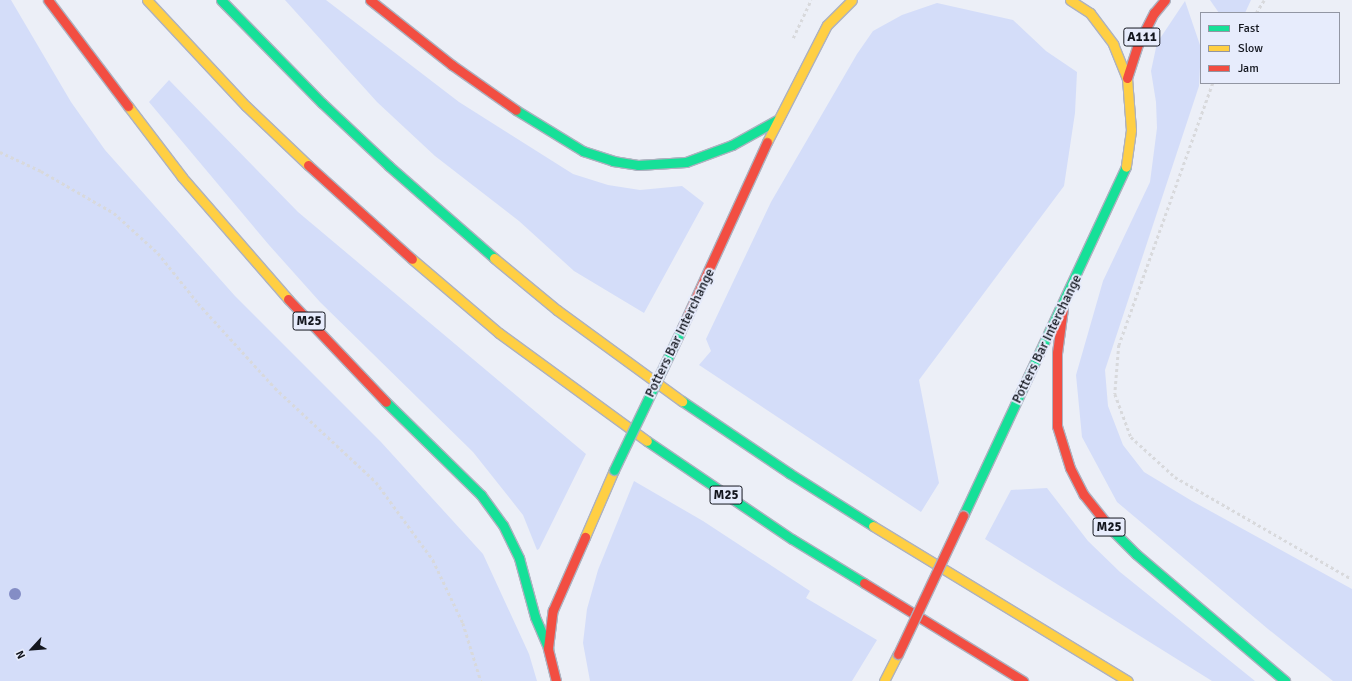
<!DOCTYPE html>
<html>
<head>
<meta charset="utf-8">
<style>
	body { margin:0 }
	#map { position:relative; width:1352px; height:681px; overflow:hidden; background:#eceff7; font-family:Signika,sans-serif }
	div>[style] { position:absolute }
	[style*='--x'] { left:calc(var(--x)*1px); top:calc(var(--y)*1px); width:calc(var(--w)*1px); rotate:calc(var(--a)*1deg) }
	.green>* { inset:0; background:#d4ddf9 }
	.path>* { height:2.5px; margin-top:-1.25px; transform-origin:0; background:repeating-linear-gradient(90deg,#d8d9dc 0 3px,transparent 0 6px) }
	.roads { filter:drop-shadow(1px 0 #adb1bf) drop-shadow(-1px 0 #adb1bf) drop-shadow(0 1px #adb1bf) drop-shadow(0 -1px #adb1bf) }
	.fast>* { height:9px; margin:-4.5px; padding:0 4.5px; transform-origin:4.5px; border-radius:4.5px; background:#16e098 }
	.slow>* { height:9px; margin:-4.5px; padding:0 4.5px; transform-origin:4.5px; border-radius:4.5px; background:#ffcf43 }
	.jam>* { height:9px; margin:-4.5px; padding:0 4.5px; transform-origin:4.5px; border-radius:4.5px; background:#f24e42 }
	.bridges { filter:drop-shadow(1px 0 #adb1bf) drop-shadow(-1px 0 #adb1bf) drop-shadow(0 1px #adb1bf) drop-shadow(0 -1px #adb1bf) }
	.fast-bridge>* { height:9px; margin:-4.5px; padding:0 4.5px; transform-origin:4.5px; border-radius:4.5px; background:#16e098 }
	.jam-bridge>* { height:9px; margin:-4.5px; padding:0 4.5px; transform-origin:4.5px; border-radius:4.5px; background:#f24e42 }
	.trees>* { width:12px; height:12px; margin:-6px; border-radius:50%; background:#848dc5 }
	span { translate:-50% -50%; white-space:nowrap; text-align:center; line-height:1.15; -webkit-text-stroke:4px #e7ecfc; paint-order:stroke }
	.shield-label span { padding:1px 3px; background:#e7ecfc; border:1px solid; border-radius:3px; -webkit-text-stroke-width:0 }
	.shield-label { font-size:13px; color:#13161e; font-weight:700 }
	.street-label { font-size:14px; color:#13161e }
	.legend { position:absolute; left:1200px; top:12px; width:140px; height:72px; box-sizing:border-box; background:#e7ecfc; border:1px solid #9296a3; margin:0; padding:5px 7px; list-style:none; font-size:12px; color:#13161e }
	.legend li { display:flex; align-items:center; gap:8px; height:20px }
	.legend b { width:20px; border:1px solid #9296a3 }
	.north { position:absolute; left:12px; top:629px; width:40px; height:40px; -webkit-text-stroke:3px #e7ecfc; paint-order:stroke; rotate:244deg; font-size:11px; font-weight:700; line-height:16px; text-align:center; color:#13161e }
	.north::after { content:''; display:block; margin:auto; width:14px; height:18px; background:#13161e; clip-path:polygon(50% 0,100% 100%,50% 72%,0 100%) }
</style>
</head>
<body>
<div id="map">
	<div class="green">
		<i style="clip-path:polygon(0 0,11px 0,71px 102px,105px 150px,235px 296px,381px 442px,483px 554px,529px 654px,537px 681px,0 681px)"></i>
		<i style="clip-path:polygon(285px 0,326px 0,459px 102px,573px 174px,608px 185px,640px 190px,682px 186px,704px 203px,644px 313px,574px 271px,519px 221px,435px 156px,377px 102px)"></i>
		<i style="clip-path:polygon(1210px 0,1251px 0,1245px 13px,1219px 13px)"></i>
		<i style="clip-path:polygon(1185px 1px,1201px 48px,1199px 86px,1105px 370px,1108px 406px,1123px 445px,1144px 472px,1192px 501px,1352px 589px,1352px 681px,1333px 681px,1268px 629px,1117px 502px,1082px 437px,1076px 375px,1103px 281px,1150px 182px,1157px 128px,1156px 102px,1151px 71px,1157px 43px)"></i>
		<i style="clip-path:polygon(937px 3px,1013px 20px,1046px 51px,1077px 72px,1075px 113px,1064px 186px,919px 380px,939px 483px,921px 512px,699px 365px,711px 351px,706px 339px,771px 202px,857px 54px,873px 31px,902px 15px)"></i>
		<i style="clip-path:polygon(169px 80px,298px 212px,586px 454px,539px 549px,537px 550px,523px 515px,473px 452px,320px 302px,269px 245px,149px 102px)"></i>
		<i style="clip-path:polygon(634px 481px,703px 521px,810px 591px,806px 598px,877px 640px,852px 681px,590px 681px,583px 643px,587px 609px,598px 570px)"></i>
		<i style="clip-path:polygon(1047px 488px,1088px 541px,1120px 572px,1255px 681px,1212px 681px,985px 539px,1011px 490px)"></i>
	</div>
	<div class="path">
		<i style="--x:1256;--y:13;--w:15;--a:-58"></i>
		<i style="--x:793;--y:38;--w:42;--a:-64.7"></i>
		<i style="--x:1213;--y:83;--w:278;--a:109.7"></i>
		<i style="--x:1119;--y:345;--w:49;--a:94.7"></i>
		<i style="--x:1115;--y:394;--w:46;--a:69.6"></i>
		<i style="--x:1131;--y:437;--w:59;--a:42.3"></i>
		<i style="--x:1175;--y:477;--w:204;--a:30"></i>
		<i style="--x:0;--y:152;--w:45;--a:24.9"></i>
		<i style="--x:41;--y:171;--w:84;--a:29.9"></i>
		<i style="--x:114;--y:213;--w:59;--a:42.3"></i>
		<i style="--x:158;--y:253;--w:64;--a:51.3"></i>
		<i style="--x:198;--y:303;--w:115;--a:47.8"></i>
		<i style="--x:275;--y:388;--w:138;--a:42.9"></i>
		<i style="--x:376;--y:482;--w:97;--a:53.8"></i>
		<i style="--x:433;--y:560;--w:70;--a:64.5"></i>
		<i style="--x:463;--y:623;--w:61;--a:72.8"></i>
	</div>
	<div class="roads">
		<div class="fast">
			<i style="--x:221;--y:0;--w:144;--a:45.6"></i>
			<i style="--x:322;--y:103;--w:92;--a:43.2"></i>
			<i style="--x:389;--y:166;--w:140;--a:41.2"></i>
			<i style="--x:516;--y:110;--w:79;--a:31.5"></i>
			<i style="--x:583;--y:151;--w:32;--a:18"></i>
			<i style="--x:613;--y:161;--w:25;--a:9"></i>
			<i style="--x:638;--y:165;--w:48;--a:-3.6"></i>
			<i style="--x:686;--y:162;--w:49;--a:-20.3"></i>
			<i style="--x:732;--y:145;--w:51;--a:-29.1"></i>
			<i style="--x:682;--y:401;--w:129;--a:33.9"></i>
			<i style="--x:789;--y:473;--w:99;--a:32.2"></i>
			<i style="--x:386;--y:402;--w:133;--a:44.4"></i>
			<i style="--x:481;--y:495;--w:37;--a:54"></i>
			<i style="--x:503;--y:525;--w:37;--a:64"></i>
			<i style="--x:519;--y:558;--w:61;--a:74.8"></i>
			<i style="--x:535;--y:617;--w:34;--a:67"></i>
			<i style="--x:647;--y:441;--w:175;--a:34.1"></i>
			<i style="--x:792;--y:539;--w:84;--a:31.4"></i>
			<i style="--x:963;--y:516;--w:385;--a:-65"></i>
			<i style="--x:1111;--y:529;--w:35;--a:45"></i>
			<i style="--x:1136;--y:554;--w:196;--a:40.4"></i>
		</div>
		<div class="slow">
			<i style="--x:147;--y:0;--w:145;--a:47"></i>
			<i style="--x:246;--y:106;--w:86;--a:43.6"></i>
			<i style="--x:1070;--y:0;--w:24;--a:33"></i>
			<i style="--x:1090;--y:13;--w:39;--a:53"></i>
			<i style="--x:1113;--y:44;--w:37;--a:68"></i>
			<i style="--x:1127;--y:78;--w:52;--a:85.6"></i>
			<i style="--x:1131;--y:130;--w:37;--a:98"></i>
			<i style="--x:128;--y:106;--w:89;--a:52.7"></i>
			<i style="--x:182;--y:177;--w:162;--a:49"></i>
			<i style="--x:767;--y:142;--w:131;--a:-62.9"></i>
			<i style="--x:827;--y:25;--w:35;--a:-45"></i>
			<i style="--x:494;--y:258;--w:82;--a:39.5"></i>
			<i style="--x:557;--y:310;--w:155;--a:36.1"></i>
			<i style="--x:412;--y:259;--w:114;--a:40.4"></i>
			<i style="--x:499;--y:333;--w:183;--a:36.1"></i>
			<i style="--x:873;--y:526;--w:298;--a:31.3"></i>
			<i style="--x:585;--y:537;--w:73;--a:-66.6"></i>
			<i style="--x:884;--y:681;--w:30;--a:-63"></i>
		</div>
		<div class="jam">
			<i style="--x:48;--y:0;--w:133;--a:53"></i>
			<i style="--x:370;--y:0;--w:105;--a:38.4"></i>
			<i style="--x:452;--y:65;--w:78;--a:35.1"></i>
			<i style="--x:1127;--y:78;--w:36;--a:-72"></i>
			<i style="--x:1138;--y:44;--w:35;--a:-63"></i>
			<i style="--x:1154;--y:13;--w:17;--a:-50"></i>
			<i style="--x:308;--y:165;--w:140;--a:42.1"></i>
			<i style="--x:288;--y:299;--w:142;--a:46.4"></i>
			<i style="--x:1063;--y:308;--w:45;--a:97.6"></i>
			<i style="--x:1057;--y:353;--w:73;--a:90"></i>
			<i style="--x:1057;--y:426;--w:44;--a:72.8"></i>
			<i style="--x:1070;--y:468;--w:30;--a:63"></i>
			<i style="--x:1084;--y:495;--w:43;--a:51.5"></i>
			<i style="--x:680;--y:332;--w:209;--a:-65.4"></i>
			<i style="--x:864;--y:583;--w:187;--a:31.6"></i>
			<i style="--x:556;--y:681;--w:34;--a:-104"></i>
			<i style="--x:548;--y:648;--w:38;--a:-83"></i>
			<i style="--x:553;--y:610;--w:80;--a:-66.3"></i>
		</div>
	</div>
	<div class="bridges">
		<div class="fast-bridge">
			<i style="--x:614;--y:470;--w:153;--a:-64.4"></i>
		</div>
		<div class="jam-bridge">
			<i style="--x:898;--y:654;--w:153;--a:-64.8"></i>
		</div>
	</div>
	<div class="trees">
		<i style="left:15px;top:594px"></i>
	</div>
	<div class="shield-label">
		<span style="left:1142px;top:37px">A111</span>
		<span style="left:309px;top:321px">M25</span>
		<span style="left:726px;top:495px">M25</span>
		<span style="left:1109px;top:527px">M25</span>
	</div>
	<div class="street-label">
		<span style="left:680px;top:333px;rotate:-64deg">Potters Bar Interchange</span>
		<span style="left:1047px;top:339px;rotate:-64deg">Potters Bar Interchange</span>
	</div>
	<ul class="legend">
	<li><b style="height:5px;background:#16e098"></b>Fast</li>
	<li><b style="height:5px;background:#ffcf43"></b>Slow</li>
	<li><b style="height:5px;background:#f24e42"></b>Jam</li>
	</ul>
	<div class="north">N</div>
</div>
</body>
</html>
